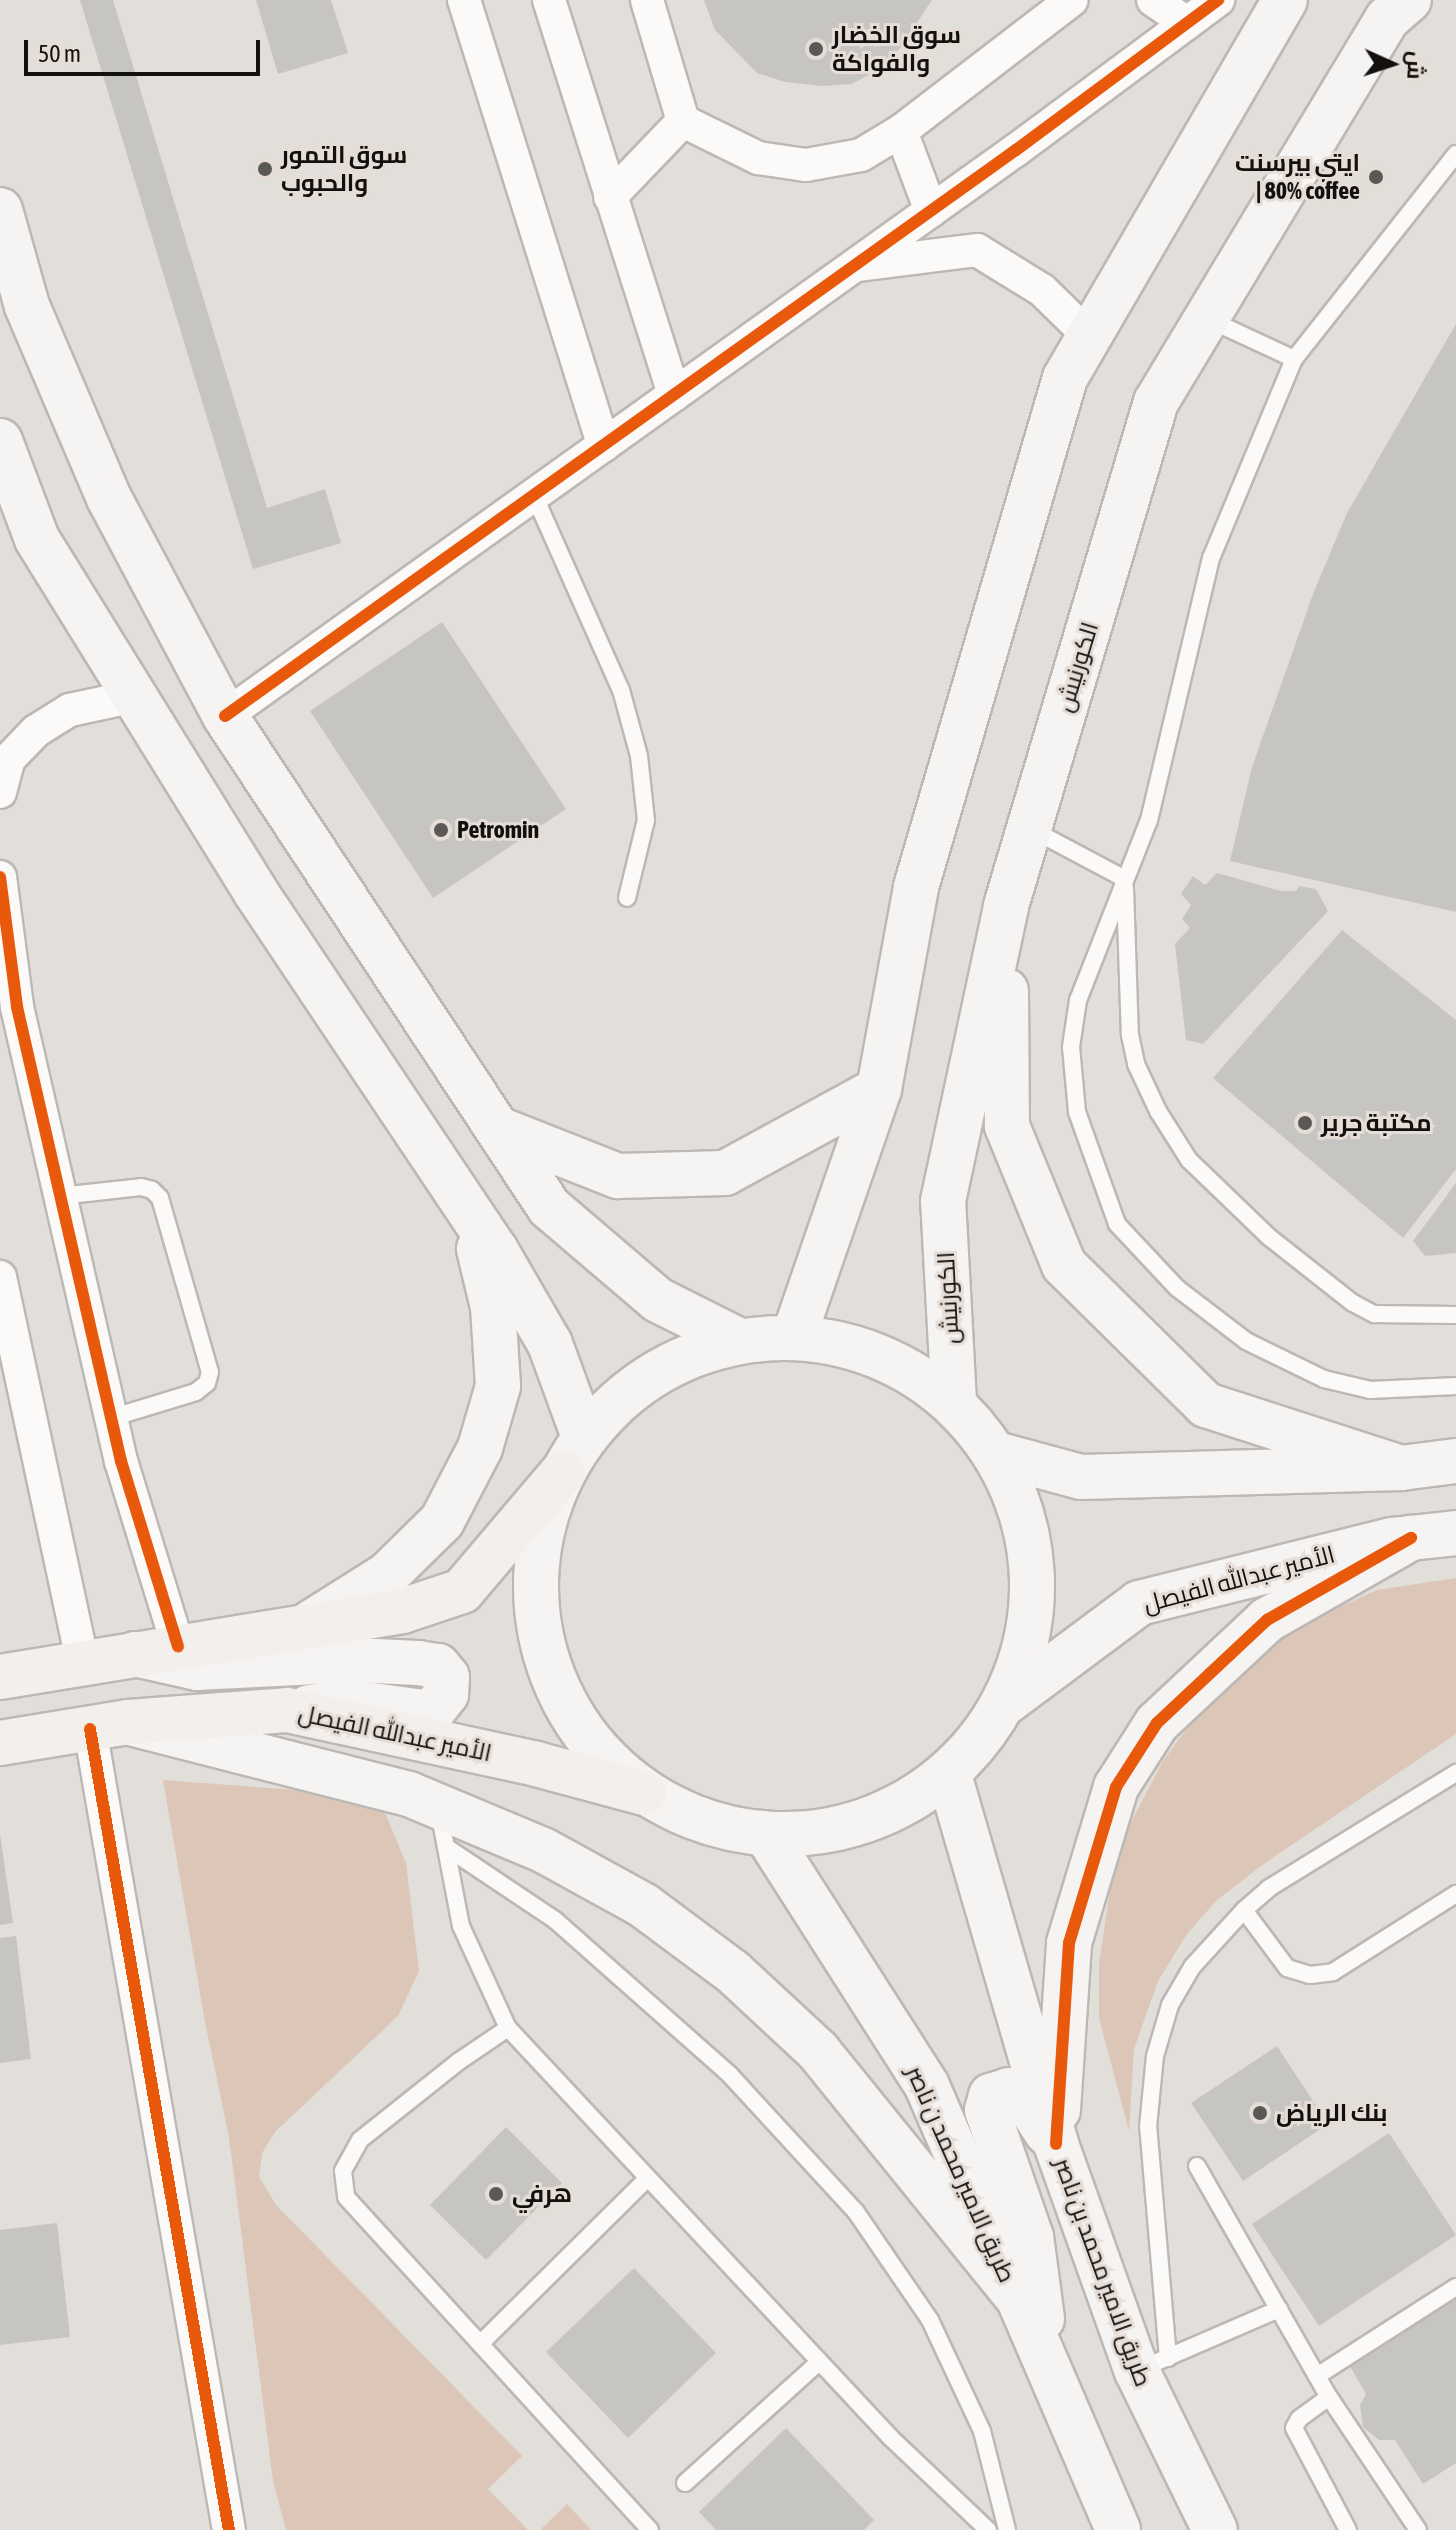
<!DOCTYPE html>
<html>
<head>
<meta charset="utf-8">
<style>
	body { margin:0 }
	#map { position:relative; width:1456px; height:2530px; overflow:hidden; background:#e2deda; font-family:"Asap Condensed",Cairo,sans-serif }
	div>[style] { position:absolute }
	[style*='--x'] { left:calc(var(--x)*1px); top:calc(var(--y)*1px); width:calc(var(--w)*1px); rotate:calc(var(--a)*1deg) }
	.green>* { inset:0; background:#dbc6b7 }
	.building>* { inset:0; background:#c7c5c2 }
	.roads { filter:drop-shadow(2px 0 #bcb8b5) drop-shadow(-2px 0 #bcb8b5) drop-shadow(0 2px #bcb8b5) drop-shadow(0 -2px #bcb8b5) }
	.lane>* { height:16px; margin:-8px; padding:0 8px; transform-origin:8px; border-radius:8px; background:#fbfaf9 }
	.street>* { height:32px; margin:-16px; padding:0 16px; transform-origin:16px; border-radius:16px; background:#fbfaf9 }
	.secondary>* { height:44px; margin:-22px; padding:0 22px; transform-origin:22px; border-radius:22px; background:#f6f4f3 }
	.secondary>.ring { margin:-22px; padding:0; box-sizing:content-box; background:none; border:44px solid #f6f4f3; border-radius:50% }
	.primary>* { height:44px; margin:-22px; padding:0 22px; transform-origin:22px; border-radius:22px; background:#f3efec }
	.cycleway>* { height:12px; margin:-6px; padding:0 6px; transform-origin:6px; border-radius:6px; background:#e8590c }
	.dots>* { width:22px; height:22px; translate:-50% -50%; box-sizing:border-box; border:4px solid #e6ddd7; border-radius:50% }
	span { translate:-50% -50%; white-space:nowrap; text-align:center; line-height:1.15; -webkit-text-stroke:6px #e6ddd7; paint-order:stroke }
	.poi-label { font-size:24px; color:#13110f; font-weight:700 }
	.left { translate:0 -50%; text-align:left }
	.right { translate:-100% -50%; text-align:right }
	.street-label { font-size:24px; color:#13110f }
	.north { position:absolute; left:1352px; top:24px; width:80px; height:80px; -webkit-text-stroke:6px #e6ddd7; paint-order:stroke; rotate:93deg; font-size:22px; font-weight:700; line-height:32px; text-align:center; color:#13110f }
	.north::after { content:''; display:block; margin:auto; width:28px; height:36px; background:#13110f; clip-path:polygon(50% 0,100% 100%,50% 72%,0 100%) }
	.scale { position:absolute; left:24px; top:40px; width:236px; height:36px; box-sizing:border-box; border:4px solid #13110f; border-top:0; padding-left:10px; font-size:24px; line-height:28px; white-space:nowrap; color:#13110f; -webkit-text-stroke:6px #e6ddd7; paint-order:stroke }
</style>
</head>
<body>
<div id="map">
	<div class="green">
		<i style="clip-path:polygon(1456px 1578px,1456px 1734px,1265px 1863px,1217px 1900px,1187px 1934px,1158px 1981px,1134px 2049px,1129px 2131px,1099px 2018px,1099px 1964px,1111px 1884px,1131px 1822px,1163px 1761px,1202px 1708px,1247px 1664px,1305px 1623px,1377px 1590px)"></i>
		<i style="clip-path:polygon(163px 1780px,374px 1796px,386px 1815px,406px 1863px,419px 1971px,398px 2016px,275px 2132px,262px 2153px,259px 2177px,276px 2205px,522px 2456px,488px 2489px,528px 2530px,286px 2530px,273px 2481px,229px 2137px,205px 2022px)"></i>
		<i style="clip-path:polygon(567px 2504px,591px 2530px,540px 2530px)"></i>
	</div>
	<div class="building">
		<i style="clip-path:polygon(80px 0,113px 0,267px 508px,325px 489px,341px 543px,253px 569px)"></i>
		<i style="clip-path:polygon(256px 0,331px 0,348px 53px,278px 74px)"></i>
		<i style="clip-path:polygon(704px 0,932px 0,890px 63px,852px 84px,822px 86px,785px 82px,757px 73px,715px 30px)"></i>
		<i style="clip-path:polygon(1456px 324px,1456px 912px,1230px 861px,1252px 767px,1313px 594px,1347px 513px)"></i>
		<i style="clip-path:polygon(442px 622px,566px 809px,433px 898px,310px 711px)"></i>
		<i style="clip-path:polygon(1217px 873px,1281px 891px,1296px 891px,1299px 886px,1316px 889px,1328px 911px,1203px 1044px,1186px 1040px,1175px 944px,1190px 928px,1182px 919px,1191px 905px,1181px 894px,1193px 876px,1205px 885px)"></i>
		<i style="clip-path:polygon(1342px 930px,1456px 1020px,1456px 1169px,1403px 1238px,1213px 1078px)"></i>
		<i style="clip-path:polygon(1456px 1183px,1456px 1253px,1425px 1256px,1413px 1241px)"></i>
		<i style="clip-path:polygon(0 1834px,13px 1923px,0 1925px)"></i>
		<i style="clip-path:polygon(16px 1936px,31px 2059px,0 2063px,0 1938px)"></i>
		<i style="clip-path:polygon(1277px 2046px,1328px 2124px,1243px 2181px,1191px 2103px)"></i>
		<i style="clip-path:polygon(506px 2127px,562px 2183px,486px 2260px,430px 2205px)"></i>
		<i style="clip-path:polygon(1389px 2133px,1456px 2235px,1319px 2326px,1252px 2224px)"></i>
		<i style="clip-path:polygon(57px 2223px,70px 2337px,0 2345px,0 2230px)"></i>
		<i style="clip-path:polygon(634px 2268px,716px 2353px,628px 2438px,546px 2352px)"></i>
		<i style="clip-path:polygon(1456px 2298px,1456px 2463px,1423px 2484px,1395px 2440px,1379px 2440px,1363px 2427px,1360px 2405px,1366px 2394px,1348px 2363px)"></i>
		<i style="clip-path:polygon(786px 2428px,874px 2520px,864px 2530px,716px 2530px,699px 2512px)"></i>
	</div>
	<div class="roads">
		<div class="lane">
			<i style="--x:1456;--y:154;--w:261;--a:128.3"></i>
			<i style="--x:1294;--y:359;--w:216;--a:112.6"></i>
			<i style="--x:1211;--y:558;--w:269;--a:103.3"></i>
			<i style="--x:1149;--y:820;--w:193;--a:111.5"></i>
			<i style="--x:1078;--y:1000;--w:48;--a:98.5"></i>
			<i style="--x:1071;--y:1047;--w:65;--a:84.7"></i>
			<i style="--x:1077;--y:1112;--w:119;--a:70.3"></i>
			<i style="--x:1117;--y:1224;--w:88;--a:46.8"></i>
			<i style="--x:1177;--y:1288;--w:87;--a:37.5"></i>
			<i style="--x:1246;--y:1341;--w:87;--a:26"></i>
			<i style="--x:1324;--y:1379;--w:47;--a:13.4"></i>
			<i style="--x:1370;--y:1390;--w:86;--a:-2.7"></i>
			<i style="--x:1208;--y:319;--w:95;--a:24.9"></i>
			<i style="--x:534;--y:495;--w:214;--a:66"></i>
			<i style="--x:621;--y:690;--w:68;--a:74.7"></i>
			<i style="--x:639;--y:756;--w:64;--a:83.8"></i>
			<i style="--x:646;--y:820;--w:80;--a:103.7"></i>
			<i style="--x:1031;--y:829;--w:106;--a:28"></i>
			<i style="--x:1125;--y:888;--w:147;--a:88.1"></i>
			<i style="--x:1130;--y:1035;--w:30;--a:78"></i>
			<i style="--x:1136;--y:1064;--w:52;--a:64.9"></i>
			<i style="--x:1158;--y:1111;--w:58;--a:57.7"></i>
			<i style="--x:1189;--y:1160;--w:111;--a:43.9"></i>
			<i style="--x:1269;--y:1237;--w:107;--a:38.2"></i>
			<i style="--x:1353;--y:1303;--w:24;--a:28"></i>
			<i style="--x:1374;--y:1314;--w:82;--a:0.7"></i>
			<i style="--x:60;--y:1196;--w:81;--a:-6.3"></i>
			<i style="--x:141;--y:1187;--w:11;--a:15"></i>
			<i style="--x:152;--y:1190;--w:11;--a:45"></i>
			<i style="--x:160;--y:1198;--w:181;--a:74"></i>
			<i style="--x:210;--y:1372;--w:11;--a:105"></i>
			<i style="--x:207;--y:1383;--w:14;--a:141"></i>
			<i style="--x:196;--y:1392;--w:89;--a:163"></i>
			<i style="--x:439;--y:1811;--w:117;--a:79.2"></i>
			<i style="--x:461;--y:1926;--w:112;--a:65.3"></i>
			<i style="--x:508;--y:2028;--w:561;--a:46.95"></i>
			<i style="--x:891;--y:2438;--w:134;--a:43.5"></i>
			<i style="--x:446;--y:1847;--w:131;--a:33.8"></i>
			<i style="--x:555;--y:1920;--w:234;--a:41.5"></i>
			<i style="--x:730;--y:2075;--w:186;--a:47.4"></i>
			<i style="--x:856;--y:2212;--w:131;--a:55.6"></i>
			<i style="--x:930;--y:2320;--w:123;--a:64.9"></i>
			<i style="--x:982;--y:2431;--w:102;--a:75.8"></i>
			<i style="--x:1244;--y:1910;--w:72;--a:53.4"></i>
			<i style="--x:1287;--y:1968;--w:24;--a:17"></i>
			<i style="--x:1310;--y:1975;--w:23;--a:-7"></i>
			<i style="--x:1333;--y:1972;--w:146;--a:-32.4"></i>
			<i style="--x:508;--y:2028;--w:60;--a:145.8"></i>
			<i style="--x:458;--y:2062;--w:125;--a:141.5"></i>
			<i style="--x:360;--y:2140;--w:35;--a:119"></i>
			<i style="--x:343;--y:2171;--w:26;--a:83"></i>
			<i style="--x:346;--y:2197;--w:451;--a:47.6"></i>
			<i style="--x:1197;--y:2166;--w:266;--a:60.3"></i>
			<i style="--x:1329;--y:2397;--w:160;--a:56.2"></i>
			<i style="--x:480;--y:2344;--w:233;--a:-44.7"></i>
			<i style="--x:1168;--y:2358;--w:232;--a:-94.9"></i>
			<i style="--x:1148;--y:2127;--w:71;--a:-84.4"></i>
			<i style="--x:1155;--y:2056;--w:53;--a:-73.6"></i>
			<i style="--x:1170;--y:2005;--w:44;--a:-59.9"></i>
			<i style="--x:1192;--y:1967;--w:77;--a:-47.6"></i>
			<i style="--x:1244;--y:1910;--w:33;--a:-41"></i>
			<i style="--x:1269;--y:1888;--w:220;--a:-31.6"></i>
			<i style="--x:1159;--y:2361;--w:131;--a:-23.4"></i>
			<i style="--x:1317;--y:2376;--w:165;--a:-32.6"></i>
			<i style="--x:1329;--y:2397;--w:37;--a:144"></i>
			<i style="--x:1299;--y:2419;--w:10;--a:119"></i>
			<i style="--x:1294;--y:2428;--w:115;--a:62.1"></i>
			<i style="--x:685;--y:2483;--w:181;--a:-42.1"></i>
		</div>
		<div class="street">
			<i style="--x:464;--y:0;--w:467;--a:72.6"></i>
			<i style="--x:549;--y:0;--w:414;--a:72.4"></i>
			<i style="--x:1153;--y:0;--w:41;--a:34.1"></i>
			<i style="--x:683;--y:121;--w:84;--a:26.3"></i>
			<i style="--x:758;--y:158;--w:49;--a:8.3"></i>
			<i style="--x:806;--y:165;--w:56;--a:-10.3"></i>
			<i style="--x:861;--y:155;--w:47;--a:-31"></i>
			<i style="--x:610;--y:197;--w:105;--a:-46.2"></i>
			<i style="--x:683;--y:121;--w:126;--a:-106.6"></i>
			<i style="--x:931;--y:211;--w:85;--a:-110.6"></i>
			<i style="--x:901;--y:131;--w:215;--a:-37.5"></i>
			<i style="--x:857;--y:265;--w:121;--a:-7.1"></i>
			<i style="--x:977;--y:250;--w:76;--a:31.6"></i>
			<i style="--x:1042;--y:290;--w:67;--a:44.4"></i>
			<i style="--x:225;--y:716;--w:973;--a:-35.59"></i>
			<i style="--x:1016;--y:150;--w:252;--a:-36.6"></i>
			<i style="--x:0;--y:792;--w:34;--a:-75"></i>
			<i style="--x:9;--y:759;--w:39;--a:-46"></i>
			<i style="--x:36;--y:731;--w:40;--a:-32"></i>
			<i style="--x:70;--y:710;--w:66;--a:-12.2"></i>
			<i style="--x:0;--y:877;--w:131;--a:82.5"></i>
			<i style="--x:17;--y:1007;--w:466;--a:77.1"></i>
			<i style="--x:121;--y:1461;--w:194;--a:72.9"></i>
			<i style="--x:0;--y:1277;--w:395;--a:77.9"></i>
			<i style="--x:90;--y:1729;--w:813;--a:80.16"></i>
		</div>
		<div class="secondary">
			<i style="--x:0;--y:210;--w:100;--a:74.3"></i>
			<i style="--x:27;--y:306;--w:209;--a:66.9"></i>
			<i style="--x:109;--y:498;--w:247;--a:62"></i>
			<i style="--x:225;--y:716;--w:588;--a:56.58"></i>
			<i style="--x:549;--y:1207;--w:143;--a:40.5"></i>
			<i style="--x:658;--y:1300;--w:89;--a:26.6"></i>
			<i style="--x:0;--y:441;--w:105;--a:69.3"></i>
			<i style="--x:37;--y:539;--w:414;--a:58.2"></i>
			<i style="--x:255;--y:891;--w:431;--a:56.2"></i>
			<i style="--x:495;--y:1249;--w:110;--a:59.9"></i>
			<i style="--x:550;--y:1344;--w:99;--a:69.9"></i>
			<i style="--x:1006;--y:991;--w:135;--a:89.6"></i>
			<i style="--x:1007;--y:1126;--w:150;--a:67.7"></i>
			<i style="--x:1064;--y:1265;--w:199;--a:44.6"></i>
			<i style="--x:1206;--y:1405;--w:205;--a:17.9"></i>
			<i style="--x:501;--y:1130;--w:126;--a:21.5"></i>
			<i style="--x:618;--y:1176;--w:107;--a:-1.6"></i>
			<i style="--x:725;--y:1173;--w:175;--a:-28.6"></i>
			<i style="--x:794;--y:1336;--w:261;--a:-71"></i>
			<i style="--x:879;--y:1089;--w:205;--a:-79.6"></i>
			<i style="--x:916;--y:887;--w:530;--a:-73.68"></i>
			<i style="--x:1065;--y:378;--w:437;--a:-59.8"></i>
			<i class="ring" style="left:536px;top:1338px;width:452px;height:452px"></i>
			<i style="--x:954;--y:1402;--w:201;--a:-93.1"></i>
			<i style="--x:943;--y:1201;--w:302;--a:-77.9"></i>
			<i style="--x:1006;--y:906;--w:526;--a:-73.43"></i>
			<i style="--x:1156;--y:402;--w:447;--a:-58.9"></i>
			<i style="--x:1387;--y:19;--w:29;--a:-41"></i>
			<i style="--x:996;--y:1454;--w:88;--a:15.1"></i>
			<i style="--x:1081;--y:1477;--w:320;--a:-1.6"></i>
			<i style="--x:1401;--y:1468;--w:55;--a:-7.3"></i>
			<i style="--x:304;--y:1627;--w:99;--a:-32.2"></i>
			<i style="--x:388;--y:1574;--w:76;--a:-44.5"></i>
			<i style="--x:442;--y:1521;--w:82;--a:-62.5"></i>
			<i style="--x:480;--y:1448;--w:65;--a:-73.8"></i>
			<i style="--x:498;--y:1386;--w:79;--a:-93.6"></i>
			<i style="--x:493;--y:1307;--w:60;--a:-103.6"></i>
			<i style="--x:135;--y:1654;--w:64;--a:12.7"></i>
			<i style="--x:197;--y:1668;--w:158;--a:-2.9"></i>
			<i style="--x:355;--y:1660;--w:63;--a:2.7"></i>
			<i style="--x:418;--y:1663;--w:20;--a:9"></i>
			<i style="--x:438;--y:1666;--w:14;--a:51"></i>
			<i style="--x:447;--y:1677;--w:17;--a:93"></i>
			<i style="--x:446;--y:1694;--w:24;--a:128"></i>
			<i style="--x:431;--y:1713;--w:82;--a:-172.3"></i>
			<i style="--x:350;--y:1702;--w:41;--a:173"></i>
			<i style="--x:1005;--y:1703;--w:167;--a:-36.7"></i>
			<i style="--x:1139;--y:1603;--w:261;--a:-14"></i>
			<i style="--x:1392;--y:1540;--w:64;--a:-6.2"></i>
			<i style="--x:134;--y:1724;--w:284;--a:14.3"></i>
			<i style="--x:409;--y:1794;--w:145;--a:22.7"></i>
			<i style="--x:543;--y:1850;--w:114;--a:28.8"></i>
			<i style="--x:643;--y:1905;--w:112;--a:36.7"></i>
			<i style="--x:733;--y:1972;--w:116;--a:42.9"></i>
			<i style="--x:818;--y:2051;--w:313;--a:51"></i>
			<i style="--x:949;--y:1775;--w:384;--a:73.8"></i>
			<i style="--x:1056;--y:2144;--w:241;--a:70.4"></i>
			<i style="--x:1137;--y:2371;--w:177;--a:63.9"></i>
			<i style="--x:768;--y:1837;--w:295;--a:57.4"></i>
			<i style="--x:927;--y:2086;--w:483;--a:66.7"></i>
			<i style="--x:1058;--y:2110;--w:167;--a:-86.2"></i>
			<i style="--x:1069;--y:1943;--w:163;--a:-73.2"></i>
			<i style="--x:1116;--y:1787;--w:76;--a:-57.4"></i>
			<i style="--x:1157;--y:1723;--w:151;--a:-43.1"></i>
			<i style="--x:1267;--y:1620;--w:166;--a:-29.7"></i>
			<i style="--x:1042;--y:2319;--w:83;--a:-97.6"></i>
			<i style="--x:1031;--y:2237;--w:134;--a:-109.1"></i>
			<i style="--x:987;--y:2110;--w:15;--a:-74"></i>
			<i style="--x:991;--y:2096;--w:19;--a:-18"></i>
			<i style="--x:1009;--y:2090;--w:15;--a:23"></i>
			<i style="--x:1023;--y:2096;--w:44;--a:57"></i>
		</div>
		<div class="primary">
			<i style="--x:0;--y:1677;--w:407;--a:-9.3"></i>
			<i style="--x:402;--y:1611;--w:63;--a:-18.4"></i>
			<i style="--x:462;--y:1591;--w:156;--a:-49.7"></i>
			<i style="--x:0;--y:1743;--w:130;--a:-9.3"></i>
			<i style="--x:128;--y:1722;--w:159;--a:-4.3"></i>
			<i style="--x:287;--y:1710;--w:255;--a:12.2"></i>
			<i style="--x:536;--y:1764;--w:112;--a:15"></i>
		</div>
	</div>
	<div class="cycleway">
		<i style="--x:225;--y:716;--w:973;--a:-35.59"></i>
		<i style="--x:1016;--y:150;--w:252;--a:-36.6"></i>
		<i style="--x:0;--y:877;--w:131;--a:82.5"></i>
		<i style="--x:17;--y:1007;--w:466;--a:77.1"></i>
		<i style="--x:121;--y:1461;--w:194;--a:72.9"></i>
		<i style="--x:90;--y:1729;--w:813;--a:80.16"></i>
		<i style="--x:1056;--y:2144;--w:201;--a:-86.3"></i>
		<i style="--x:1069;--y:1943;--w:163;--a:-73.2"></i>
		<i style="--x:1116;--y:1787;--w:76;--a:-57.4"></i>
		<i style="--x:1157;--y:1723;--w:151;--a:-43.1"></i>
		<i style="--x:1267;--y:1620;--w:166;--a:-29.7"></i>
	</div>
	<div class="dots">
		<i style="left:816px;top:49px;background:#5b5956"></i>
		<i style="left:265px;top:169px;background:#5b5956"></i>
		<i style="left:1376px;top:177px;background:#5b5956"></i>
		<i style="left:441px;top:830px;background:#5b5956"></i>
		<i style="left:1305px;top:1123px;background:#5b5956"></i>
		<i style="left:1260px;top:2113px;background:#5b5956"></i>
		<i style="left:496px;top:2194px;background:#5b5956"></i>
	</div>
	<div class="poi-label">
		<span class="left" style="left:832px;top:49px">سوق الخضار<br>والفواكة</span>
		<span class="left" style="left:281px;top:169px">سوق التمور<br>والحبوب</span>
		<span class="right" style="left:1360px;top:177px">ايتي بيرسنت<br>| 80% coffee</span>
		<span class="left" style="left:457px;top:830px">Petromin</span>
		<span class="left" style="left:1321px;top:1123px">مكتبة جرير</span>
		<span class="left" style="left:1276px;top:2113px">بنك الرياض</span>
		<span class="left" style="left:512px;top:2194px">هرفي</span>
	</div>
	<div class="street-label">
		<span style="left:1077px;top:667px;rotate:-73deg">الكورنيش</span>
		<span style="left:948px;top:1298px;rotate:-93deg">الكورنيش</span>
		<span style="left:1239px;top:1579px;rotate:-15deg">الأمير عبدالله الفيصل</span>
		<span style="left:395px;top:1733px;rotate:12deg">الأمير عبدالله الفيصل</span>
		<span style="left:961px;top:2174px;rotate:66deg">طريق الامير محمد ن ناصر</span>
		<span style="left:1103px;top:2272px;rotate:70deg">طريق الامير محمد بن ناصر</span>
	</div>
	<div class="north">ش</div>
	<div class="scale">50 m</div>
</div>
</body>
</html>
